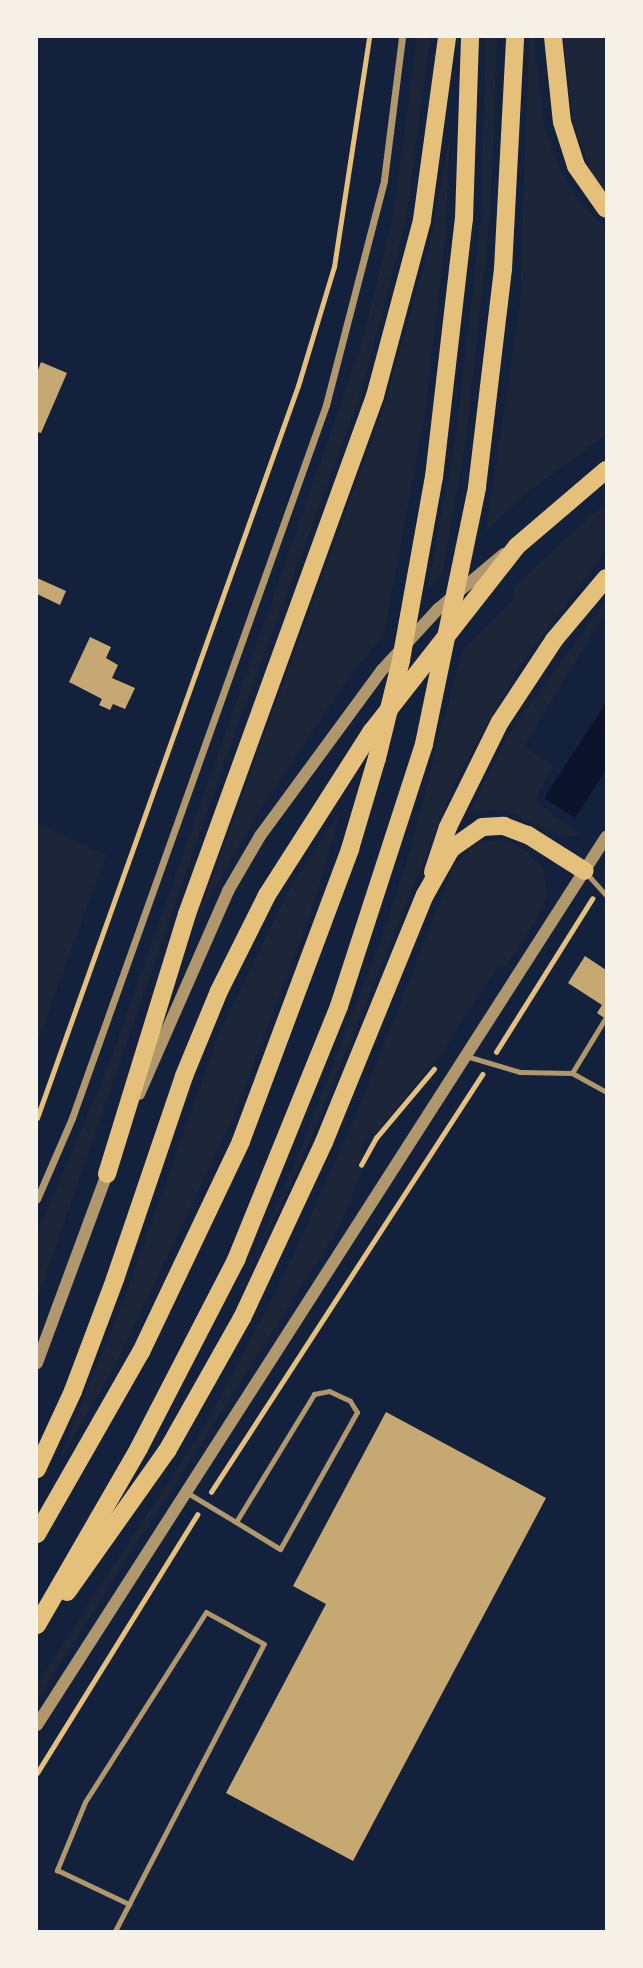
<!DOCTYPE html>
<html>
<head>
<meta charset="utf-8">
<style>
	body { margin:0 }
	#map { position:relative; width:643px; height:1968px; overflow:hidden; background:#14213d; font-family:"DM Sans",sans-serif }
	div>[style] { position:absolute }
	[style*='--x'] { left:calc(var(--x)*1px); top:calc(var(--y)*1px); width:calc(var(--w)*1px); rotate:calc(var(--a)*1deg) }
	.green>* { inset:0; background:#1d2539 }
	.water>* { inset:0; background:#0b132b }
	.building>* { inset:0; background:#c6a872 }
	.path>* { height:4.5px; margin:-2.25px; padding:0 2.25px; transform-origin:2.25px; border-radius:2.25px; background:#e5c07b }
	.service>* { height:5px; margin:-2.5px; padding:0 2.5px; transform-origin:2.5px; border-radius:2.5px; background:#b1986c }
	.minor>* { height:7px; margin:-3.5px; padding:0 3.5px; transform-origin:3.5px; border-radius:3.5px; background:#b1986c }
	.tertiary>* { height:12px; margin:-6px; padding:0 6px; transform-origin:6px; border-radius:6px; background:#b1986c }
	.primary>* { height:18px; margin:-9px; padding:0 9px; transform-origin:9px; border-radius:9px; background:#e5c07b }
	.trunk>* { height:18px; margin:-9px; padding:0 9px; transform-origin:9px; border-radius:9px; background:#e5c07b }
	span { translate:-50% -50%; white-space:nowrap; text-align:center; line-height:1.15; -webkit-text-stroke:5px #f6f1e7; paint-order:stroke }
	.frame { position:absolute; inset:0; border:38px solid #f6f1e7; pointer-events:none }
</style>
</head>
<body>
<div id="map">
	<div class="green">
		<i style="clip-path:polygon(417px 37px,430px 37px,406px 220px,361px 393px,227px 755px,37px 1300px,37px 1234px,110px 1062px,361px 346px,393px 217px)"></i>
		<i style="clip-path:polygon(486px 37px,497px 37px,490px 219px,466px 438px,443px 572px,428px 589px,456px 436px,481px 217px)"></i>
		<i style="clip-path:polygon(529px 37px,534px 37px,544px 126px,559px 168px,575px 196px,606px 230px,606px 435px,524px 495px,486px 531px,520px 304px)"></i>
		<i style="clip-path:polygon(563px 37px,606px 37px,606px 194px,594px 179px,573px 123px)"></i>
		<i style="clip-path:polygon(450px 136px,445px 238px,425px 413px,384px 634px,344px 684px,264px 803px,197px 919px,381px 416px,428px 253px)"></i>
		<i style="clip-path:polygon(606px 502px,606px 551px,523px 661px,458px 776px,303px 1158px,229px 1313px,297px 1158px,381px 939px,410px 851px,462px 651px,514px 599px,513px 588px)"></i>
		<i style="clip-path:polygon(606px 601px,606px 620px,602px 618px,524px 746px,552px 765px,535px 802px,581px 834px,563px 837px,506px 811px,490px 809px,469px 814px,508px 735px)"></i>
		<i style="clip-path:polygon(341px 810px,309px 918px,232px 1120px,115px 1366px,57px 1464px,122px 1305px,221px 1028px,289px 890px)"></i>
		<i style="clip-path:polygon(37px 823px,106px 855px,37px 1043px)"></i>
		<i style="clip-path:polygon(504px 840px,527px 852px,543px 868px,547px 894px,537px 918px,505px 967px,499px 964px,441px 1054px,374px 1135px,369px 1133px,359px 1149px,364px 1154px,357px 1165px,363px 1169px,340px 1226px,37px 1700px,37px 1683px,203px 1429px,278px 1288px,356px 1115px,455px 864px,478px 842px)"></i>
	</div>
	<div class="water">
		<i style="clip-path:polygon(606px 703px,606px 770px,575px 818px,544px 798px)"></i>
	</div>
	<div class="building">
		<i style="clip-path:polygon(41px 362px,67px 373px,41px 433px,37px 432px,37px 373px)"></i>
		<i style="clip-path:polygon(37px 578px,66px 591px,60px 605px,37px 594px)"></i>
		<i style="clip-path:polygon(90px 637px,111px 647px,106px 658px,118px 665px,112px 678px,135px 688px,125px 709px,113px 704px,110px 710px,99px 705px,102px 699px,69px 682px)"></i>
		<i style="clip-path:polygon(585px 956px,606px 970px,606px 1019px,597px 1013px,602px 1005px,568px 983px)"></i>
		<i style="clip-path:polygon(386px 1412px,546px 1498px,353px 1861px,226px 1793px,326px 1604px,293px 1586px)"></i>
	</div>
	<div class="path">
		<i style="--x:496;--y:1052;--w:181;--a:-57.9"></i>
		<i style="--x:37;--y:1118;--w:777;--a:-70.38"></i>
		<i style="--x:298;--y:386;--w:124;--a:-73.2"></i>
		<i style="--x:334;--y:267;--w:233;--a:-81.3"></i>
		<i style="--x:361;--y:1165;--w:31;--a:-61"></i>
		<i style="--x:376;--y:1138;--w:90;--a:-50"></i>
		<i style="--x:211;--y:1492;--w:498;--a:-57"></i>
		<i style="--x:37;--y:1773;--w:304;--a:-58.2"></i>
	</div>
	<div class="service">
		<i style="--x:587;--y:874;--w:28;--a:48"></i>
		<i style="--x:466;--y:1056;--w:56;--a:16.5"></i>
		<i style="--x:520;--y:1072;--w:52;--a:1.1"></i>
		<i style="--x:572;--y:1073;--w:39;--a:29"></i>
		<i style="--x:572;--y:1073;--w:66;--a:-58.7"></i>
		<i style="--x:186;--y:1492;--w:58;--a:31"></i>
		<i style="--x:236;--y:1522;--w:150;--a:-58.6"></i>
		<i style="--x:314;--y:1394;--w:15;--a:-11"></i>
		<i style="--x:329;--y:1391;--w:23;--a:25"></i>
		<i style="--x:350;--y:1401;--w:13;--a:58"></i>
		<i style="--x:357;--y:1412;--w:157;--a:119.3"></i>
		<i style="--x:280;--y:1549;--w:52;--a:-148.5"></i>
		<i style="--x:115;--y:1931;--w:323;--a:-62.6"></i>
		<i style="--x:264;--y:1644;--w:66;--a:-151.1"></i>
		<i style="--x:206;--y:1612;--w:225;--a:122.5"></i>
		<i style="--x:85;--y:1802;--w:74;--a:112.4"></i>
		<i style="--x:57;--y:1870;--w:80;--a:25.3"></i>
	</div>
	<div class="minor">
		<i style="--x:37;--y:1199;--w:88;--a:-66.6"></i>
		<i style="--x:72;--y:1118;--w:757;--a:-70.39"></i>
		<i style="--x:326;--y:405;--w:232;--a:-75.5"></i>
		<i style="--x:384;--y:180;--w:144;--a:-82.8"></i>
	</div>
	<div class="tertiary">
		<i style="--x:139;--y:1094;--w:222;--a:-66.3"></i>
		<i style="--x:228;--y:891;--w:64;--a:-59.8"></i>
		<i style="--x:260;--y:836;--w:206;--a:-53.7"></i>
		<i style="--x:382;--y:670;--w:83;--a:-47.4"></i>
		<i style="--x:438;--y:609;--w:86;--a:-39.8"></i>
		<i style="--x:37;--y:1363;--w:210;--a:-69.7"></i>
		<i style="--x:37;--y:1725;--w:1055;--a:-57.35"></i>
	</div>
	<div class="primary">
		<i style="--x:517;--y:546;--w:117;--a:-40.5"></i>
		<i style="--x:433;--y:872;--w:47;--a:-71.6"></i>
		<i style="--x:448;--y:827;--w:117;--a:-63.7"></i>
		<i style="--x:500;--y:722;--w:98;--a:-56.6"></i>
		<i style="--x:554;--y:640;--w:81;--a:-50"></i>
	</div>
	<div class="trunk">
		<i style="--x:553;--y:37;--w:85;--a:84"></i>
		<i style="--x:562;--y:122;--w:46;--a:72.3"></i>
		<i style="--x:576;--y:166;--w:52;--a:55.1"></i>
		<i style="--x:107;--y:1174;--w:272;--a:-72.9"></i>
		<i style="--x:187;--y:914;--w:551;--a:-70.05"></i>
		<i style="--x:375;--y:396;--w:182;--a:-75"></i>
		<i style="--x:422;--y:220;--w:185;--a:-82.2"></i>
		<i style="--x:37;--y:1469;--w:86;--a:-65.2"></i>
		<i style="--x:73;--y:1391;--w:120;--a:-69.4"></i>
		<i style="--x:115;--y:1279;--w:214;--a:-71.2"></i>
		<i style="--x:184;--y:1076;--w:92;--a:-67.6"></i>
		<i style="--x:219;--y:991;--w:107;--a:-63.4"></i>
		<i style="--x:267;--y:895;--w:195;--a:-57.4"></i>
		<i style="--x:372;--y:731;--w:235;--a:-51.9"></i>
		<i style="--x:37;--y:1534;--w:210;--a:-60.3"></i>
		<i style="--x:141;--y:1352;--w:233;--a:-64.6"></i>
		<i style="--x:241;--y:1141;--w:312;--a:-69.5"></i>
		<i style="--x:350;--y:849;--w:95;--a:-73.5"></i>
		<i style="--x:377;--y:758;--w:101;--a:-76.2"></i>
		<i style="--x:401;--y:660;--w:186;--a:-79.8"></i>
		<i style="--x:434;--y:477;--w:260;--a:-83.4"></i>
		<i style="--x:464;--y:219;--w:182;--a:-88.1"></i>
		<i style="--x:67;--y:1592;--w:173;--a:-54.7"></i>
		<i style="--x:167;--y:1451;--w:153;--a:-60.6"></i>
		<i style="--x:242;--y:1318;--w:194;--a:-65"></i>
		<i style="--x:324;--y:1142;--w:267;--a:-67.8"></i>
		<i style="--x:425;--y:895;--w:53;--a:-60.5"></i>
		<i style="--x:451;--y:849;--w:38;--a:-35"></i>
		<i style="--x:482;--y:827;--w:22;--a:-3"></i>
		<i style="--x:504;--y:826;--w:26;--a:21"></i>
		<i style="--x:528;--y:835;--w:67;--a:32.3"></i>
		<i style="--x:37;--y:1625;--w:204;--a:-60"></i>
		<i style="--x:139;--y:1448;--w:212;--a:-62.7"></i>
		<i style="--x:236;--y:1260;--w:274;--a:-67.9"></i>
		<i style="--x:339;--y:1006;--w:275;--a:-72"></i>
		<i style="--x:424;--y:744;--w:262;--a:-78.3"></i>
		<i style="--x:477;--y:487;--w:220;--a:-83.2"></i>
		<i style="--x:503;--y:269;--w:232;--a:-87"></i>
	</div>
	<div class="frame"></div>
</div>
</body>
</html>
